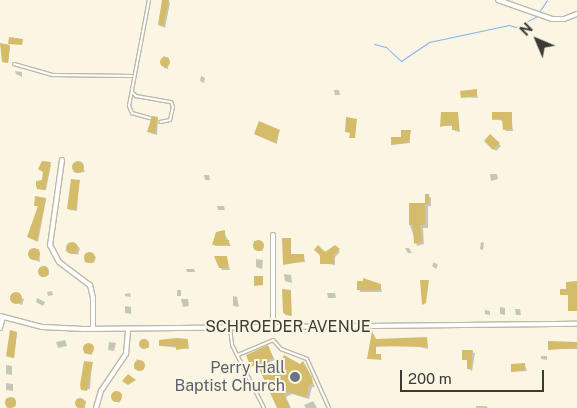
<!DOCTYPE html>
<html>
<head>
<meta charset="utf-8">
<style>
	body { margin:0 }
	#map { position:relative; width:577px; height:408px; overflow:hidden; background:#fbf6e4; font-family:"Public Sans",sans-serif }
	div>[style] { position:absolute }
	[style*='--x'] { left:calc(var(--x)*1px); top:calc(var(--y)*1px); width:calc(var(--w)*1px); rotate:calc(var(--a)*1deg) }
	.shadow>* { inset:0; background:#0003 }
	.stream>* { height:1px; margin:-0.5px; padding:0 0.5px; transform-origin:0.5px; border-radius:0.5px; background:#83b0f1 }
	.building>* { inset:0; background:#d4bc6b }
	.round { border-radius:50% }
	.roads { filter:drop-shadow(1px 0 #beb9a8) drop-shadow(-1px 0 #beb9a8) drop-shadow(0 1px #beb9a8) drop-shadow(0 -1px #beb9a8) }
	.lane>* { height:2px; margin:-1px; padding:0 1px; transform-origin:1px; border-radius:1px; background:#fff }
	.street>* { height:4px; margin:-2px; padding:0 2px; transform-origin:2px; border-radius:2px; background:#fff }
	.dots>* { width:14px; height:14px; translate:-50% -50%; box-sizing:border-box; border:2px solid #fbf6e4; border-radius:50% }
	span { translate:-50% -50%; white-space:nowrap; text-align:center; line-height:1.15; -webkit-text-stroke:4px #fbf6e4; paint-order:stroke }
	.street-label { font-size:16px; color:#3c3a33 }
	.worship-label { font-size:16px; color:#5b616d }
	.right { translate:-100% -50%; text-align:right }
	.north { position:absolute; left:512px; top:15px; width:50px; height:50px; -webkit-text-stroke:4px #fbf6e4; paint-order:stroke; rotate:315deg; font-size:14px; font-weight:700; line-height:20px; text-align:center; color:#3c3a33 }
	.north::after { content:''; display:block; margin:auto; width:18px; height:22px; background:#3c3a33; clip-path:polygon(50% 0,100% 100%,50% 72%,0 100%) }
	.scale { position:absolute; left:400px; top:370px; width:144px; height:22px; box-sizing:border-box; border:2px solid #3c3a33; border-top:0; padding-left:6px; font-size:15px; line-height:18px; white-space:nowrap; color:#3c3a33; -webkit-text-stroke:4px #fbf6e4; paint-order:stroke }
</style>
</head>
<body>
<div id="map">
	<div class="shadow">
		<i style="clip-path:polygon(168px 1px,170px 3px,165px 28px,159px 25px)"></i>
		<i style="clip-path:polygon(0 44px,10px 47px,8px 63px,4px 62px)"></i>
		<i style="clip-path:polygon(163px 56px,169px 58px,168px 69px,164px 68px)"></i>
		<i style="clip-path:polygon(15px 71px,22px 72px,22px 77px,16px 74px)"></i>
		<i style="clip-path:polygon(201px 76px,205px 78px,204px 83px,200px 81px)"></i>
		<i style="clip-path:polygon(334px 90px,339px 90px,340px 95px,335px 95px)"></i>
		<i style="clip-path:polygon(476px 91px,478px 98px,462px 97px)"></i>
		<i style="clip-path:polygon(511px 113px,513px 131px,506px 131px,504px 121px,493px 119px)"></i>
		<i style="clip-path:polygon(458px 114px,460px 132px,455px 131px,454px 126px,442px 126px)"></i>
		<i style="clip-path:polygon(158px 118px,157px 135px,150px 133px,148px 131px)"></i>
		<i style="clip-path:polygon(279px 131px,277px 144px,255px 134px)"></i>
		<i style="clip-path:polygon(410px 131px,410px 143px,392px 145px,402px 139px)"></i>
		<i style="clip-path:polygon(490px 136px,501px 146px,496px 151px,485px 141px)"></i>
		<i style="clip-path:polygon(42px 163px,51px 165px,46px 190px,40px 189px,44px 172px,39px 169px)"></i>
		<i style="clip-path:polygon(74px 163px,81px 163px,85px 172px,75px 173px)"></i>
		<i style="clip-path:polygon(490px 174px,497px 174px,498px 179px,491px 181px)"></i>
		<i style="clip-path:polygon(204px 175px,209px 175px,210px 180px,205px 180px)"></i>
		<i style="clip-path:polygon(79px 181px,77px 211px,70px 210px,68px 208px)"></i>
		<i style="clip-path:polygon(427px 195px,431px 198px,431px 206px,428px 206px,428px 228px,423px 228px,424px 244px,417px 246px,410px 225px,411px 204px,427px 204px)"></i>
		<i style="clip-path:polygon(45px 199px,46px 200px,38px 242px,30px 238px,39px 207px,35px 205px)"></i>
		<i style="clip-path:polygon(217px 206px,224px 206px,225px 210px,218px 210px)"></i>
		<i style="clip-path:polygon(224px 232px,231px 246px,215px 246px,214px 244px)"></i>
		<i style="clip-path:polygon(291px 240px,291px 255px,304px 255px,305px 262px,284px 264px)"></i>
		<i style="clip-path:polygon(254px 241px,261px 242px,263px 251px,255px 250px)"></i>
		<i style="clip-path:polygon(481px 242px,484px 243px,483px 250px,480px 249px)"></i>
		<i style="clip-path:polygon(72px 243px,80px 248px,78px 255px,65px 251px)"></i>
		<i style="clip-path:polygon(318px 247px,329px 254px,335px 247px,340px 252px,335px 257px,335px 265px,321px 263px)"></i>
		<i style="clip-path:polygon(405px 248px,409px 248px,412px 253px,408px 253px)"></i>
		<i style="clip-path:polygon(39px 249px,40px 262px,31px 259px,31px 250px)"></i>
		<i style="clip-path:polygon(89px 252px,96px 257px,94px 263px,84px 262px)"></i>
		<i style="clip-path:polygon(215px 258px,226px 258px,230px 270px,222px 270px)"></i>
		<i style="clip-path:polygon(256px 259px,263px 260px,262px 269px,256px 267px)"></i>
		<i style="clip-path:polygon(434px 262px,438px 265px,436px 269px,432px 266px)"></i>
		<i style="clip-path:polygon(46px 266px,49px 275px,41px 277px,39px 269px)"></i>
		<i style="clip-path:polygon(186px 269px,194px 269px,195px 272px,187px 272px)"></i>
		<i style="clip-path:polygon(284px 274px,291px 275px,292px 283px,285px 281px)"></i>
		<i style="clip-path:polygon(369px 280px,380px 285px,382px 292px,360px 292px,358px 282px)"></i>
		<i style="clip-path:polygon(177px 290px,181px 290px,181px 296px,177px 296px)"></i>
		<i style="clip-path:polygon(284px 290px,291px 292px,292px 316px,285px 315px)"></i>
		<i style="clip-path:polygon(52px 291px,53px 295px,48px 296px,47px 292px)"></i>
		<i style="clip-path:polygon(130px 293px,131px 297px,125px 296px,125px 294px)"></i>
		<i style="clip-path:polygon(327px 293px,335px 293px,336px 298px,328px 298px)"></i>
		<i style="clip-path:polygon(12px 294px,24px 299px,22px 305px,10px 300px)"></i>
		<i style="clip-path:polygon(233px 296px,237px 297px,239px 307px,233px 306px)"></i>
		<i style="clip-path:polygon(37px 298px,45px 302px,43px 306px,36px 302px)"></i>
		<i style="clip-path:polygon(181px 299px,188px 299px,189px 306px,183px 307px)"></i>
		<i style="clip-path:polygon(125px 306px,131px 307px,131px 314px,125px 313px)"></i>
		<i style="clip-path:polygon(500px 307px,505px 308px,505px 315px,500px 314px)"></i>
		<i style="clip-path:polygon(515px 309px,520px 309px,521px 315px,516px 315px)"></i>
		<i style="clip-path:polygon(485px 310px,490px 311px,490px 315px,485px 314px)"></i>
		<i style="clip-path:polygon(17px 333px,14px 358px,8px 357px,7px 356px)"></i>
		<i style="clip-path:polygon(426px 338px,428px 349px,410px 345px,376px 347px,376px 356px,380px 356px,382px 360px,368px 359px,377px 341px)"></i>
		<i style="clip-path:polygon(65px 340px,67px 346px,58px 348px,56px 342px)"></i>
		<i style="clip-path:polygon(141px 341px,148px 341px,149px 348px,142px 348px)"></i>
		<i style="clip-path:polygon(188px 341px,189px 349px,161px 346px)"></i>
		<i style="clip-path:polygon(109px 342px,116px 343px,114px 351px,108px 350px)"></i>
		<i style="clip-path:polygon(577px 342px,577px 349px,549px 349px)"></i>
		<i style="clip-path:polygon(85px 346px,93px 346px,92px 355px,84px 353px)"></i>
		<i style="clip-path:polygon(268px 347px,275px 360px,270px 362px,276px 375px,305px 366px,315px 387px,312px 387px,309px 399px,292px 394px,286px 397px,291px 408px,278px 408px,259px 367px,253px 366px)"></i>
		<i style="clip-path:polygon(463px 351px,475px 353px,472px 371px,469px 369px,469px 361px,463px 359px)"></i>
		<i style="clip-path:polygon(541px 356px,547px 356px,547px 360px,541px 359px)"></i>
		<i style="clip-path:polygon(137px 359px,144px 363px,143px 370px,134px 369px)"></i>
		<i style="clip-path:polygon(92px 363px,90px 389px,83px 390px)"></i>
		<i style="clip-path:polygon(6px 365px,12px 366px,12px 375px,6px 374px)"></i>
		<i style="clip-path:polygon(525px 365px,527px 371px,512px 372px)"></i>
		<i style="clip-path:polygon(6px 383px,13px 384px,13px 391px,6px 390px)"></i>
		<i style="clip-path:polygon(115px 391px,122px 396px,119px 403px,111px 397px)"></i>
		<i style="clip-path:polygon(15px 398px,16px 406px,7px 408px,6px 399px)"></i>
		<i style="clip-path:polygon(79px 399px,86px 401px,85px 408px,77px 408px)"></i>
		<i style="clip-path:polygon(313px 401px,317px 408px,306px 408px,304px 405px)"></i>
		<i style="clip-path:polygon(476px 406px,486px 406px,488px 408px,476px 408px)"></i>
	</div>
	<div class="stream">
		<i style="--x:539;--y:12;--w:14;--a:-56"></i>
		<i style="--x:374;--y:44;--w:12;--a:14"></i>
		<i style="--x:386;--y:47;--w:21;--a:43"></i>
		<i style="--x:401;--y:61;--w:34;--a:-34"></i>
		<i style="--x:429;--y:42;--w:82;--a:-12"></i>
		<i style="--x:509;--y:25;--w:7;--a:16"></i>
		<i style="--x:516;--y:27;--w:25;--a:-27"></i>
	</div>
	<div class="building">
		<i style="clip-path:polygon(162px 0,169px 0,163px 26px,158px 25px)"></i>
		<i style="clip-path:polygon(9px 37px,23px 39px,22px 45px,8px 44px)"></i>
		<i style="clip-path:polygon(0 43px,10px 45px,8px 63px,2px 62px)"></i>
		<i class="round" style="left:160px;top:57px;width:10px;height:10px"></i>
		<i style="clip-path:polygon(477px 89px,477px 96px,461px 98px,460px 91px)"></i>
		<i style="clip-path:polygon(441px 112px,458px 112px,459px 130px,452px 130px,452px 124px,440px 127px)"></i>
		<i style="clip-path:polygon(492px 112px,512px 112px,512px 129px,503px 130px,502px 119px,492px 120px)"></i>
		<i style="clip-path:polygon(152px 116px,158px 117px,155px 133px,147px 132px)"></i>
		<i style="clip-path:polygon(346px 117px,357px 119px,355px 138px,349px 138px,350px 133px,345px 132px)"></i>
		<i style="clip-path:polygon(259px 121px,280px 130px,275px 143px,254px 134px)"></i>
		<i style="clip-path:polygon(401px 130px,411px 130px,409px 142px,391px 145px,391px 137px,401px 137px)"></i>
		<i style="clip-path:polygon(490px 134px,500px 143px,493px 150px,484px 141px)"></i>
		<i style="clip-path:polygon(42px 161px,51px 162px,45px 190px,37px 189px,36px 185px,36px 181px,42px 180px,43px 172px,38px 169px)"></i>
		<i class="round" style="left:72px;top:161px;width:12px;height:12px"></i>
		<i style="clip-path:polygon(71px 179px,80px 180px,76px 210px,67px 209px)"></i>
		<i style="clip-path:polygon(425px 194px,429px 194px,429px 204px,425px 204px,425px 225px,420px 225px,422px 241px,414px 244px,413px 225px,409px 225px,409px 203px,425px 203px)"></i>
		<i style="clip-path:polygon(35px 196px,46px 198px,37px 241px,27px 237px,38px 206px,34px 206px)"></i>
		<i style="clip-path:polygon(225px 230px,225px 240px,229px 240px,229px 245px,212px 245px,216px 232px)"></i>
		<i style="clip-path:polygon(282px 238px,291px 238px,291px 254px,304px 254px,304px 261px,283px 265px)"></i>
		<i class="round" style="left:252.5px;top:239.5px;width:11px;height:11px"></i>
		<i class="round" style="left:66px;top:242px;width:12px;height:12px"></i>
		<i style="clip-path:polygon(318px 245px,325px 252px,335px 245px,340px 249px,334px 255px,334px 264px,320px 264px,320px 255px,314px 250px)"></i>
		<i class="round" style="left:28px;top:248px;width:12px;height:12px"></i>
		<i class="round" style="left:83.5px;top:251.5px;width:11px;height:11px"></i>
		<i style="clip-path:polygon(214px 256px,227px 256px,229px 268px,219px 268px)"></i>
		<i class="round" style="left:37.5px;top:265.5px;width:11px;height:11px"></i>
		<i style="clip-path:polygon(254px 276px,263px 276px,263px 285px,254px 286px)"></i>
		<i style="clip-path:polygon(363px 278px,381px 284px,381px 290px,357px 290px,357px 281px,363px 281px)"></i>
		<i style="clip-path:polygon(420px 280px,429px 280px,426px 303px,422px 305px)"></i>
		<i style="clip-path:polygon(577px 281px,577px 311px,568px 311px,568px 295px,560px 295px,560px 289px,566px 289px,566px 282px)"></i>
		<i style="clip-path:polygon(282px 289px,291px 290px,291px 316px,283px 313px)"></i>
		<i class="round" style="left:10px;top:292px;width:12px;height:12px"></i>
		<i style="clip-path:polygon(10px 330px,17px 332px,14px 358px,6px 356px)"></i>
		<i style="clip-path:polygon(372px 331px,376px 339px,427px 337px,428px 347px,376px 346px,376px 354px,381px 354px,381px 359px,367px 359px)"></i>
		<i style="clip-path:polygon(176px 338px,188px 339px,188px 348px,176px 350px,176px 346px,159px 346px,159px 340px)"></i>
		<i class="round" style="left:139px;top:339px;width:10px;height:10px"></i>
		<i style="clip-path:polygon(548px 341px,577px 342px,577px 348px,548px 350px)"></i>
		<i class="round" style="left:82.5px;top:342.5px;width:11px;height:11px"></i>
		<i style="clip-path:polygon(268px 345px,273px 357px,268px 359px,275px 374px,284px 355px,300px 364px,303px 361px,312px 377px,313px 384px,309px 385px,306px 397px,289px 392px,284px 394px,290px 408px,277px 408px,257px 364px,251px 367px,246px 355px)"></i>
		<i style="clip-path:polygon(462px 350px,473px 350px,471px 369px,467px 369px,467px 360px,462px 360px)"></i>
		<i class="round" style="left:133.5px;top:359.5px;width:11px;height:11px"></i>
		<i style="clip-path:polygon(84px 361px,93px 362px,87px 391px,81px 390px,80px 385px)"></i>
		<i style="clip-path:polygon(525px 363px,525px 370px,511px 372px,511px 364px)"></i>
		<i style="clip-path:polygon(128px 374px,136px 380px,128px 385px,122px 381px)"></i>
		<i class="round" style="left:110.5px;top:390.5px;width:11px;height:11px"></i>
		<i class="round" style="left:4.5px;top:396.5px;width:11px;height:11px"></i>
		<i class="round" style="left:75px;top:398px;width:10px;height:10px"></i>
	</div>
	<div class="roads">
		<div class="lane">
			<i style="--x:149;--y:0;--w:108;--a:100.7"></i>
			<i style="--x:129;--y:106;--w:8;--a:67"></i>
			<i style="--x:132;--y:113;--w:19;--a:16"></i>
			<i style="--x:14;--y:64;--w:41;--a:15.8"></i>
			<i style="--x:53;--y:75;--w:79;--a:0.7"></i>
			<i style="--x:132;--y:92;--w:6;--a:45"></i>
			<i style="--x:136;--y:96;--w:36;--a:10"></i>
			<i style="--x:171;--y:102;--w:5;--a:68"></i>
			<i style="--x:173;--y:107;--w:13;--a:103"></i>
			<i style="--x:170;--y:120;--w:10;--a:169"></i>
			<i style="--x:230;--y:328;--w:17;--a:83"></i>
			<i style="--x:232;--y:345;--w:71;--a:63.1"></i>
			<i style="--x:238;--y:355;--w:38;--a:-23"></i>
			<i style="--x:273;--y:340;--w:12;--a:48"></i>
			<i style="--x:281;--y:349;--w:28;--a:21"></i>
			<i style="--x:307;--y:359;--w:54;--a:65.8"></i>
		</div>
		<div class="street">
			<i style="--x:498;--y:0;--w:57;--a:19.4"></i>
			<i style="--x:552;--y:19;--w:12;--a:0"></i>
			<i style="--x:564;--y:19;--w:14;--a:-21"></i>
			<i style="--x:62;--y:160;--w:86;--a:98"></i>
			<i style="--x:50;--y:245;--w:19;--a:62"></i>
			<i style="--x:59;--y:262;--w:39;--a:37"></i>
			<i style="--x:90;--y:285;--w:13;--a:77"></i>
			<i style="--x:93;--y:298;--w:31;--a:90"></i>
			<i style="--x:273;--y:235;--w:92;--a:90"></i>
			<i style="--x:0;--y:316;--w:43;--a:14.7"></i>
			<i style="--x:42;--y:327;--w:42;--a:2.7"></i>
			<i style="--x:84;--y:329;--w:493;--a:-0.6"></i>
			<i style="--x:0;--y:328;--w:11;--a:-75"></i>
			<i style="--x:96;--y:408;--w:18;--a:-74"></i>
			<i style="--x:101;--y:391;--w:45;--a:-56"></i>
			<i style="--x:126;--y:354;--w:25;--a:-85"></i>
		</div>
	</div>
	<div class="dots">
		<i style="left:295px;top:377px;background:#6b7280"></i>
	</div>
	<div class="street-label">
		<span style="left:288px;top:327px">SCHROEDER AVENUE</span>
	</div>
	<div class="worship-label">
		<span class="right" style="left:285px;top:377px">Perry Hall<br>Baptist Church</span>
	</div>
	<div class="north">N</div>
	<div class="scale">200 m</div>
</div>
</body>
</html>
